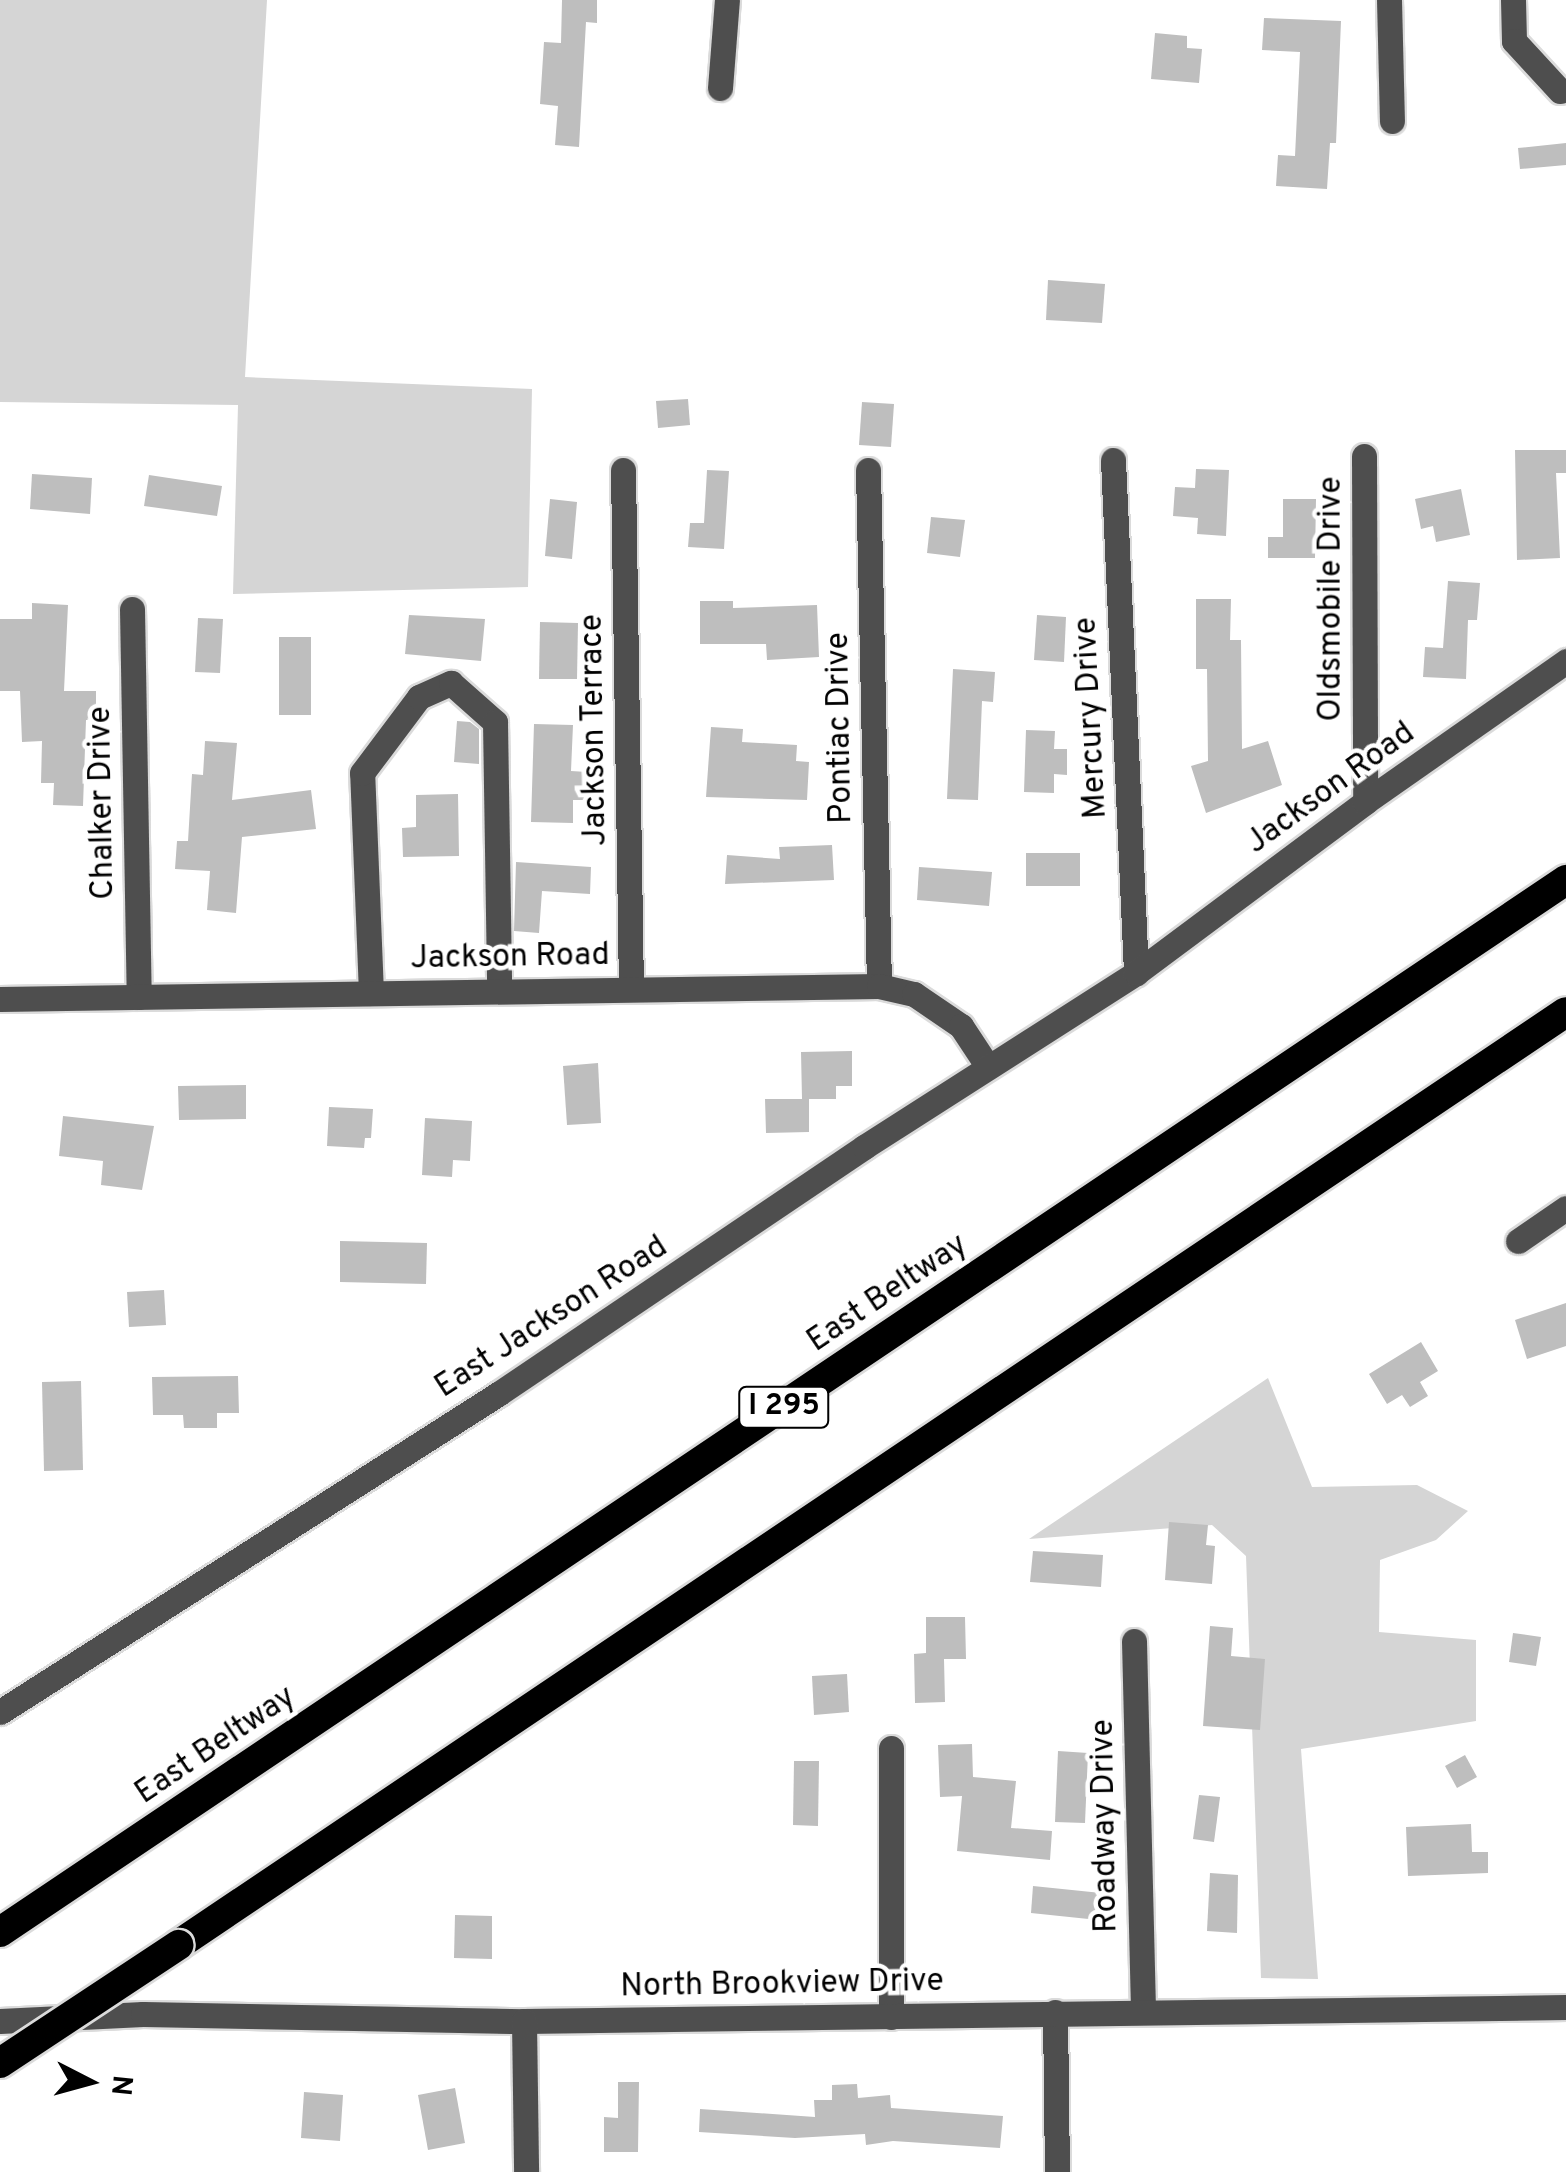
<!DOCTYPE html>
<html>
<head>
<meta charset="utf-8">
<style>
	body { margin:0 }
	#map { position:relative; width:1566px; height:2172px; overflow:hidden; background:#fff; font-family:Overpass,sans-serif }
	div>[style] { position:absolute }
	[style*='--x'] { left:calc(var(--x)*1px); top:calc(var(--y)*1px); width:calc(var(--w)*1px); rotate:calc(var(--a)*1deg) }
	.green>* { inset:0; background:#d5d5d5 }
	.building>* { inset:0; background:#bebebe }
	.roads { filter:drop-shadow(2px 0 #dbdbdb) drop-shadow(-2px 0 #dbdbdb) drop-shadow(0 2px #dbdbdb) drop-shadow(0 -2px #dbdbdb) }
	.minor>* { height:25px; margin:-12.5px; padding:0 12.5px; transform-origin:12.5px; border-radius:12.5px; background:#4e4e4e }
	.highway>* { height:30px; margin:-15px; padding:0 15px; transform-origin:15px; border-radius:15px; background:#000 }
	.bridges { filter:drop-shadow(2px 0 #dbdbdb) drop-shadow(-2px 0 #dbdbdb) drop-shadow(0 2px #dbdbdb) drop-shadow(0 -2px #dbdbdb) }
	.highway-bridge>* { height:30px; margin:-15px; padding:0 15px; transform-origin:15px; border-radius:15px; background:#000 }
	span { translate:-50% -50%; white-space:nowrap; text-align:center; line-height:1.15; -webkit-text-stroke:9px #fff; paint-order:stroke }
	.shield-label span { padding:2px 8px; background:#fff; border:2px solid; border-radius:8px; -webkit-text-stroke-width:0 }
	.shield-label { font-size:30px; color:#000; font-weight:700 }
	.street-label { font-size:32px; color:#000 }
	.north { position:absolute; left:40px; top:2032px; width:100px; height:100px; -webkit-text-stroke:8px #fff; paint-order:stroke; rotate:96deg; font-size:28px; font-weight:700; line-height:40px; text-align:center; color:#000 }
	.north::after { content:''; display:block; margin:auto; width:35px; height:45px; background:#000; clip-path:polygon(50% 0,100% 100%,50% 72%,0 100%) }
</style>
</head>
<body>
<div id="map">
	<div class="green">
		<i style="clip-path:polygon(0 0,267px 0,245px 377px,532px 389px,528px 587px,233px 594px,238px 405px,0 402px)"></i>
		<i style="clip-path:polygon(1268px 1378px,1312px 1487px,1417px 1485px,1468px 1511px,1436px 1540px,1380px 1560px,1379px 1632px,1476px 1640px,1476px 1721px,1301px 1749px,1318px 1979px,1261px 1978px,1246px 1556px,1212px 1525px,1029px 1539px)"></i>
	</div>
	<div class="building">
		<i style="clip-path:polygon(562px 0,597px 0,597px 23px,586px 22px,579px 147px,555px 145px,558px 106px,540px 104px,544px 42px,561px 43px)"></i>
		<i style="clip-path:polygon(1264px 18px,1341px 21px,1336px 143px,1330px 143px,1327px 189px,1276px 186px,1278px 155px,1295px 156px,1300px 52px,1262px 50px)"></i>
		<i style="clip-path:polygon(1155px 33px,1187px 36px,1187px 48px,1202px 49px,1199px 83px,1151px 79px)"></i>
		<i style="clip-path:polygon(1566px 143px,1566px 165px,1520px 169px,1518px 148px)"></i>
		<i style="clip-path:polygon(1048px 280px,1105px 284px,1102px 323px,1046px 320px)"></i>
		<i style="clip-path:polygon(688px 399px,690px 425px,658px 428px,656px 401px)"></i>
		<i style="clip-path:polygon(862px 402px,894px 404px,891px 447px,859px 445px)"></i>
		<i style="clip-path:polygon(1515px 450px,1566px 450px,1566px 473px,1556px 473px,1560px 558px,1517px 560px)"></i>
		<i style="clip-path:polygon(1196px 469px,1229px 470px,1226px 536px,1197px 534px,1198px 518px,1173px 516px,1175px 487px,1195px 488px)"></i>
		<i style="clip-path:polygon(707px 470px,729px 471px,724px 549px,688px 547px,690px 523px,704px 523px)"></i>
		<i style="clip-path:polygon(32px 474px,92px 478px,90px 514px,30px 509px)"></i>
		<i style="clip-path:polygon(149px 475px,222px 486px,217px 516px,144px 506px)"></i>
		<i style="clip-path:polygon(1461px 489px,1470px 535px,1436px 542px,1433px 526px,1421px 529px,1415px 499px)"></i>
		<i style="clip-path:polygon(550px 499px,577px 502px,572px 559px,545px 556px)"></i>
		<i style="clip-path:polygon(1283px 499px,1316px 499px,1315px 558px,1268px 558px,1268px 537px,1283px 537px)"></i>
		<i style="clip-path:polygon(931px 517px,965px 520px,960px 557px,927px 553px)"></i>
		<i style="clip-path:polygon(1448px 581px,1480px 583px,1477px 620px,1468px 620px,1466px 679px,1423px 677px,1425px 647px,1443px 648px)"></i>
		<i style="clip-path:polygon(1196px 599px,1231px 599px,1230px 640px,1241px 640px,1242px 749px,1268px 741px,1282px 785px,1206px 813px,1191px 766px,1208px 761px,1207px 669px,1196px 669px)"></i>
		<i style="clip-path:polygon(700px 601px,733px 601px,733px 608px,817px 605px,819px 657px,767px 660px,766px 644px,700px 644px)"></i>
		<i style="clip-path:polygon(32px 603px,68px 605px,64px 691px,96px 691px,96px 720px,86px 720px,83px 806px,53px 805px,54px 783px,41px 783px,42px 741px,22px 742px,20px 691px,0 691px,0 619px,32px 619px)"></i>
		<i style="clip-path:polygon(409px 615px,485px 619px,481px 661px,405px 654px)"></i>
		<i style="clip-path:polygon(1037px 615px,1066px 617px,1064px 662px,1034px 660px)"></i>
		<i style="clip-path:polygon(198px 618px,223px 619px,220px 673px,195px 672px)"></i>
		<i style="clip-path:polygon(540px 622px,578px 623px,577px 679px,539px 679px)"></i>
		<i style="clip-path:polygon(279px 637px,311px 637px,311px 715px,279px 715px)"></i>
		<i style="clip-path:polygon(953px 669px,995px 672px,993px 702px,982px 701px,978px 800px,947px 799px)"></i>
		<i style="clip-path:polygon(457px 721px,470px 722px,479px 729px,479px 764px,454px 762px)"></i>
		<i style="clip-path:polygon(534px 724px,573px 725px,571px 771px,587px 772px,586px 800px,573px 800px,573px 823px,531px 822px)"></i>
		<i style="clip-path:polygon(711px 727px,743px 729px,742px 742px,797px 745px,796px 761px,809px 762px,807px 800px,706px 797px)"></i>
		<i style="clip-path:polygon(1026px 730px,1055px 731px,1054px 749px,1067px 749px,1067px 775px,1054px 774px,1054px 793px,1024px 792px)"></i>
		<i style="clip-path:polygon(205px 741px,237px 743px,232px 800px,311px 790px,316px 829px,242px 837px,236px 913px,207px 910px,210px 871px,175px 869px,177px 841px,188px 841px,192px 774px,203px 775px)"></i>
		<i style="clip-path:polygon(458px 794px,459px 856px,403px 857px,402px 828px,416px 827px,416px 795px)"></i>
		<i style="clip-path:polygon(832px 845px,834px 880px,725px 884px,727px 855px,780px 859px,779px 847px)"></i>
		<i style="clip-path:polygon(1026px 853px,1080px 853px,1080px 886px,1026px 886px)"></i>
		<i style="clip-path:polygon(516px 862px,591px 867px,590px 894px,542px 891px,539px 933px,514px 931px)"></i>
		<i style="clip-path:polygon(919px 867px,992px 872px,989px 906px,917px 900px)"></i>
		<i style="clip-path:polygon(852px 1051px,852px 1086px,836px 1086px,836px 1099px,809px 1099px,809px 1132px,766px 1133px,765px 1099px,806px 1099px,802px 1099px,801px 1052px)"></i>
		<i style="clip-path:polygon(598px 1063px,601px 1123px,567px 1125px,563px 1066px)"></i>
		<i style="clip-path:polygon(246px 1085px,246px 1119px,179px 1120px,178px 1086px)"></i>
		<i style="clip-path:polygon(329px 1107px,373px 1109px,371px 1138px,365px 1138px,364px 1148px,327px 1146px)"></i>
		<i style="clip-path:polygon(63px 1116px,154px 1126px,142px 1190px,101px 1185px,103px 1161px,59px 1156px)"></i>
		<i style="clip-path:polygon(425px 1118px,472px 1121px,470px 1161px,453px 1160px,452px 1177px,422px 1175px)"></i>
		<i style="clip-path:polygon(340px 1241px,427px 1243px,426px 1284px,340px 1282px)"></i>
		<i style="clip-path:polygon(164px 1290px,166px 1325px,129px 1327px,127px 1292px)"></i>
		<i style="clip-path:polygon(1566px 1303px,1566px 1346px,1527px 1359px,1515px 1320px)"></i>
		<i style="clip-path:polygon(1421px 1342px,1438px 1371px,1420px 1382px,1428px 1396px,1410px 1407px,1402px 1395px,1387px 1404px,1369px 1374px)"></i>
		<i style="clip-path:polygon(238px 1376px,239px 1413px,217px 1413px,217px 1428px,184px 1428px,183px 1415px,153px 1415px,152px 1377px)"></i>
		<i style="clip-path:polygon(81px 1381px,83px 1470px,44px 1471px,42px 1382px)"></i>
		<i style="clip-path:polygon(1169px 1522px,1208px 1525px,1206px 1545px,1215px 1546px,1212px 1584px,1165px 1580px)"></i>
		<i style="clip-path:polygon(1033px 1551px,1103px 1555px,1101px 1587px,1030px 1582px)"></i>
		<i style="clip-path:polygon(926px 1617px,965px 1617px,966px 1659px,944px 1659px,945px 1702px,915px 1703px,914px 1654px,926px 1653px)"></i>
		<i style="clip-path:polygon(1210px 1626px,1233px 1628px,1231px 1656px,1265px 1659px,1260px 1730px,1203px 1726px)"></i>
		<i style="clip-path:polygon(1513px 1633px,1541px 1637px,1536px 1666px,1509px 1662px)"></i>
		<i style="clip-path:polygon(847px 1674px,849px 1712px,814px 1715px,812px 1676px)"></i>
		<i style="clip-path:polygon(972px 1744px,973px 1777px,1016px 1781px,1011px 1828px,1052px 1831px,1050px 1860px,957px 1851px,962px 1796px,940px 1797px,938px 1745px)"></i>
		<i style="clip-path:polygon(1058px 1751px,1088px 1753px,1085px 1823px,1055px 1822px)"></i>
		<i style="clip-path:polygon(1465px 1755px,1477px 1777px,1457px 1788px,1445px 1766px)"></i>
		<i style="clip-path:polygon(794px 1761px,819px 1761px,818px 1826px,793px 1825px)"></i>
		<i style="clip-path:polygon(1199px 1795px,1220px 1797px,1214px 1842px,1193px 1839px)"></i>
		<i style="clip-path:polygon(1471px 1824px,1472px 1852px,1488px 1852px,1488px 1873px,1408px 1876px,1406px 1827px)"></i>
		<i style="clip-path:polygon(1210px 1873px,1238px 1875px,1237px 1933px,1207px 1931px)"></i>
		<i style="clip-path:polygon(1033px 1886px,1101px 1893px,1098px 1920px,1031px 1913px)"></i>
		<i style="clip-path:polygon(455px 1915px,492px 1916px,492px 1959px,454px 1958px)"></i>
		<i style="clip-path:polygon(618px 2082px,639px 2082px,638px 2152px,604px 2152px,604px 2117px,618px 2118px)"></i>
		<i style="clip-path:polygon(857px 2084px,858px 2098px,890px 2095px,891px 2108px,1003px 2116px,1000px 2148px,893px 2141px,866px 2145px,865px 2134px,795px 2138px,699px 2132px,700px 2109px,815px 2117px,814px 2100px,832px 2100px,832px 2085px)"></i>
		<i style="clip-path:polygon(455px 2088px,465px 2143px,428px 2150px,418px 2095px)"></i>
		<i style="clip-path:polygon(304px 2092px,343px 2095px,340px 2141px,301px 2138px)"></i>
	</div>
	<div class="roads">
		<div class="minor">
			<i style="--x:1389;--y:0;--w:121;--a:88.6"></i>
			<i style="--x:1513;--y:0;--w:41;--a:88.6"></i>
			<i style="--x:1514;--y:41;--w:68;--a:47.4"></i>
			<i style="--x:720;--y:88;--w:88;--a:-85.5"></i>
			<i style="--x:1364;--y:456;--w:346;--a:89.8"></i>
			<i style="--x:1113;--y:460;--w:514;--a:87.43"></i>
			<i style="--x:623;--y:470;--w:519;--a:89.12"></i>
			<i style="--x:868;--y:470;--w:516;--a:88.78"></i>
			<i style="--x:132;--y:609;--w:388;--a:89"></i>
			<i style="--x:371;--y:993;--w:220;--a:-92.3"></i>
			<i style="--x:362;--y:773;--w:95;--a:-53.1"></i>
			<i style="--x:419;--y:697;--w:35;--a:-24"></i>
			<i style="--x:451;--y:683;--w:59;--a:41.6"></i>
			<i style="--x:495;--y:722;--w:269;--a:89.1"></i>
			<i style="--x:0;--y:999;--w:879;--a:-0.85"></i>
			<i style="--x:879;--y:986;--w:36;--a:13"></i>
			<i style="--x:914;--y:994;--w:57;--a:34.2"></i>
			<i style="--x:961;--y:1026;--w:49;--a:56.6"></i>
			<i style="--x:1518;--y:1241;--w:58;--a:-34.5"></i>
			<i style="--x:1134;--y:1641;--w:369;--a:88.6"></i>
			<i style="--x:0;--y:1712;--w:591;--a:-32.56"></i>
			<i style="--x:498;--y:1394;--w:442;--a:-34"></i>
			<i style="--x:864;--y:1147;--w:323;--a:-32.6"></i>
			<i style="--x:1136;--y:973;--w:286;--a:-36.7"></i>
			<i style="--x:1365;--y:802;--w:246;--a:-35"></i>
			<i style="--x:1055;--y:2012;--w:160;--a:89.3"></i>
			<i style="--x:891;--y:2017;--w:269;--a:-90"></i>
			<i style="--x:0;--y:2021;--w:143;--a:-2.8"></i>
			<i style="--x:143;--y:2014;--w:381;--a:1.1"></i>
			<i style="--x:524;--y:2021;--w:1042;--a:-0.77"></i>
			<i style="--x:524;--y:2021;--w:151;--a:89.2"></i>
		</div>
		<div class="highway">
			<i style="--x:0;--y:1932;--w:1887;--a:-33.89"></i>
			<i style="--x:178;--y:1945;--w:1672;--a:-33.91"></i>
		</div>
	</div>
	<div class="bridges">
		<div class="highway-bridge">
			<i style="--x:0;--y:2063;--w:214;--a:-33.5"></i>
		</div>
	</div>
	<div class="shield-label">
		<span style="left:784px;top:1407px">I 295</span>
	</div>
	<div class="street-label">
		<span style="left:1332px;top:599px;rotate:-90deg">Oldsmobile Drive</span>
		<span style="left:1092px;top:718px;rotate:-93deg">Mercury Drive</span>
		<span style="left:841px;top:728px;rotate:-91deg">Pontiac Drive</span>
		<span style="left:595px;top:730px;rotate:-91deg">Jackson Terrace</span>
		<span style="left:1331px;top:789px;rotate:-36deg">Jackson Road</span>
		<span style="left:103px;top:803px;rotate:-91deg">Chalker Drive</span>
		<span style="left:510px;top:958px;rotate:-1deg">Jackson Road</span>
		<span style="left:888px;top:1294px;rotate:-34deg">East Beltway</span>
		<span style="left:552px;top:1318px;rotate:-33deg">East Jackson Road</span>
		<span style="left:216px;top:1746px;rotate:-34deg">East Beltway</span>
		<span style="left:1106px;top:1826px;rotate:-91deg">Roadway Drive</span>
		<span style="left:782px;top:1985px;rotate:-1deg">North Brookview Drive</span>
	</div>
	<div class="north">N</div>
</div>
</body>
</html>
